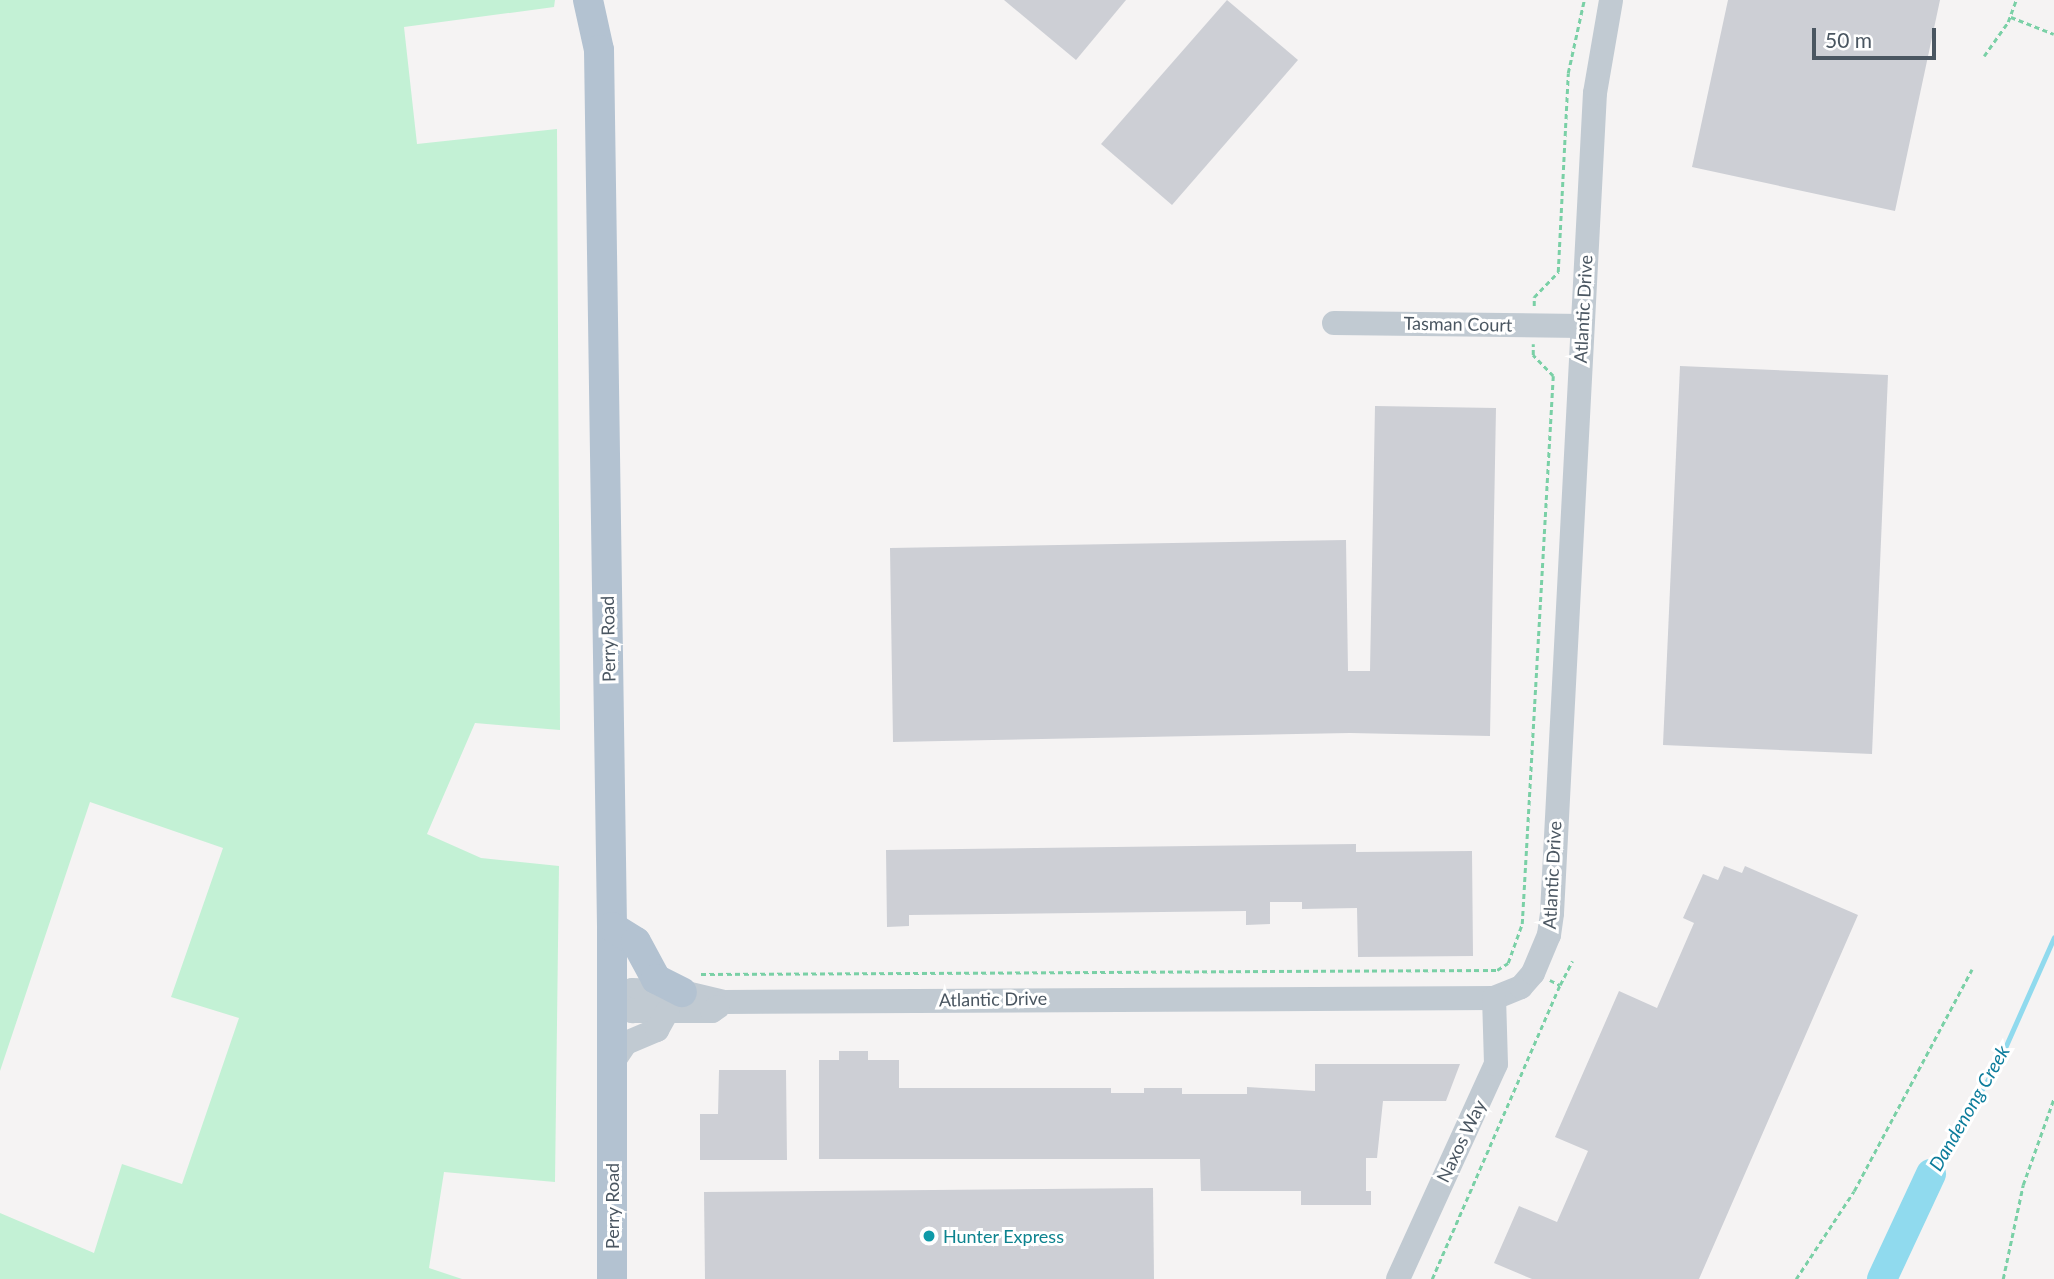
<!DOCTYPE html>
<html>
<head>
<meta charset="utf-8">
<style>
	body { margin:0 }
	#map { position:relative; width:2054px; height:1279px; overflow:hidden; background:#f5f3f3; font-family:Lato,sans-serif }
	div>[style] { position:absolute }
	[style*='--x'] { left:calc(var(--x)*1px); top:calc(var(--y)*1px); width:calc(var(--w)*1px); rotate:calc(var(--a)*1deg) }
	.green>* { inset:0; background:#c3f1d5 }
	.stream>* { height:5px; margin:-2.5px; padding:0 2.5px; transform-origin:2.5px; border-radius:2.5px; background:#90daee }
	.river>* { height:30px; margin:-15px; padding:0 15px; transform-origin:15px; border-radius:15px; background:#90daee }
	.building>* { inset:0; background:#cdcfd5 }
	.path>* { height:2.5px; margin-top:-1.25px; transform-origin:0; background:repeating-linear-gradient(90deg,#7ad0a6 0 5px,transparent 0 8.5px) }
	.minor>* { height:24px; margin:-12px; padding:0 12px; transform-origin:12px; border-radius:12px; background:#c1cad2 }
	.major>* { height:30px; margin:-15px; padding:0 15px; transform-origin:15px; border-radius:15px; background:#b3c2d1 }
	.dots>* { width:19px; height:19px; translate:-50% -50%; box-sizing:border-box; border:4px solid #fff; border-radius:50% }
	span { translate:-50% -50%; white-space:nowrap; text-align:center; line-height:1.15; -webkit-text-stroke:6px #fff; paint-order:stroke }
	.street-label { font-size:18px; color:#4a5661 }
	.culture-label { font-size:18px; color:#0d838f }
	.left { translate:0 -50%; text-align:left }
	.water-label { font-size:19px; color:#0c7c9b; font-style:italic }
	.scale { position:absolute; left:1812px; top:28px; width:124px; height:32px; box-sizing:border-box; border:4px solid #4a5661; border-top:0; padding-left:9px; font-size:21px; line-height:24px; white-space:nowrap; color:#4a5661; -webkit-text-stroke:5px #fff; paint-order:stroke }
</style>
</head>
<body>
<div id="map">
	<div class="green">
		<i style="clip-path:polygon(0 0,555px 0,554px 7px,404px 27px,417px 144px,557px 129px,560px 730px,475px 723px,427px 834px,481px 858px,559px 866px,555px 1182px,444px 1172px,429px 1268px,462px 1279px,0 1279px,0 1213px,94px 1253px,122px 1164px,182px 1184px,239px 1018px,171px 997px,223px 848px,90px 802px,0 1071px)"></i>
	</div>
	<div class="stream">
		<i style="--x:1931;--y:1174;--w:134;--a:-59"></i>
		<i style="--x:2000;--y:1059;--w:133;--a:-66.1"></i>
	</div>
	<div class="river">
		<i style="--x:1882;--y:1279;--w:116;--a:-65"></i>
	</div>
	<div class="building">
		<i style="clip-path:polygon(1004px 0,1126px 0,1076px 60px)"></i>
		<i style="clip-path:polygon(1227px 0,1298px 60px,1172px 205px,1101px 144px)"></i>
		<i style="clip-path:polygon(1728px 0,1940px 0,1895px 211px,1692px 167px)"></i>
		<i style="clip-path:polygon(1680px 366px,1888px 375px,1872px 754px,1663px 745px)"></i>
		<i style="clip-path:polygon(1375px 406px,1496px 408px,1490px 736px,1350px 733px,893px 742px,890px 548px,1346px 540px,1348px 671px,1370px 671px)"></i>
		<i style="clip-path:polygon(1356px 844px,1356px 852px,1472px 851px,1473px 956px,1358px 957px,1357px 908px,1302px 909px,1302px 902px,1270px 902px,1270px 924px,1246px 925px,1246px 911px,909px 915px,909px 926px,887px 927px,886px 850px)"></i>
		<i style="clip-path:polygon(1724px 866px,1742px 873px,1745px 866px,1858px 915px,1699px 1279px,1532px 1279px,1494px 1263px,1519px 1206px,1557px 1222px,1588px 1151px,1555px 1137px,1619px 991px,1657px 1008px,1694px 923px,1683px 918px,1703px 874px,1718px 880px)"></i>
		<i style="clip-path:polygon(839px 1051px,868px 1051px,868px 1060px,899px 1060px,899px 1088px,1111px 1088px,1111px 1093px,1144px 1093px,1144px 1088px,1182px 1088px,1182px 1094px,1247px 1094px,1247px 1087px,1315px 1091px,1315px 1064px,1460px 1064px,1446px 1101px,1383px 1101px,1377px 1158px,1366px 1158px,1366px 1191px,1371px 1191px,1371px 1205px,1301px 1205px,1301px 1191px,1201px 1191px,1200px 1159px,819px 1159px,819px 1060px,839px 1060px)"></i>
		<i style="clip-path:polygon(719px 1070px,786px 1070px,787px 1160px,700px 1160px,700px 1114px,718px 1114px)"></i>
		<i style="clip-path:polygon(1153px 1188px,1154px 1279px,705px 1279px,704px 1192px)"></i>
	</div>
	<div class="path">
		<i style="--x:2011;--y:17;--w:46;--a:21.6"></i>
		<i style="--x:1984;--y:56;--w:42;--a:-54.8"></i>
		<i style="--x:2008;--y:22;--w:23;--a:-70"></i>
		<i style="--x:1534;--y:306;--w:9;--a:-90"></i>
		<i style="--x:1534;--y:297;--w:35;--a:-46"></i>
		<i style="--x:1558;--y:272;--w:199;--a:-87.1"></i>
		<i style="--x:1568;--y:73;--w:75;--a:-77.6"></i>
		<i style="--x:701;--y:974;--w:796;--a:-0.29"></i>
		<i style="--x:1497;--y:970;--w:13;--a:-32"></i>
		<i style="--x:1508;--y:963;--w:41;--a:-70.3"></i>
		<i style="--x:1522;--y:924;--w:549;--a:-86.76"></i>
		<i style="--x:1553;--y:376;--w:29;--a:-134"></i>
		<i style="--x:1533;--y:355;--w:11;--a:-90"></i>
		<i style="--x:1550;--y:980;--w:11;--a:27"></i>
		<i style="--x:1560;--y:985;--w:27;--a:-63"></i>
		<i style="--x:1432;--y:1279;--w:321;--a:-66.5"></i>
		<i style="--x:1796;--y:1279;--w:105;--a:-56.6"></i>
		<i style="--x:1854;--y:1191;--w:251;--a:-62"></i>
		<i style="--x:2003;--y:1279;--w:96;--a:-78"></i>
		<i style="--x:2023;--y:1185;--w:92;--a:-70.4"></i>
	</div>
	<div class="minor">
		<i style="--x:1334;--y:323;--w:248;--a:0.7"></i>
		<i style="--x:611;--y:1000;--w:23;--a:-25"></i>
		<i style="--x:632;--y:990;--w:50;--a:2.3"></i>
		<i style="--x:682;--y:992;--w:43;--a:13.4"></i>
		<i style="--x:724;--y:1002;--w:770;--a:-0.3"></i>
		<i style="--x:1494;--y:998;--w:29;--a:-22"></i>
		<i style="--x:1521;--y:987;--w:18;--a:-49"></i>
		<i style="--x:1533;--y:973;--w:41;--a:-67.2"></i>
		<i style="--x:1549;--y:935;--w:22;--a:-82"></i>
		<i style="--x:1552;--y:913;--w:821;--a:-87"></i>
		<i style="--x:1595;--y:93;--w:94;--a:-80.2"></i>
		<i style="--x:611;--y:1000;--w:24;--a:28"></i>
		<i style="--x:632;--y:1011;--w:80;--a:0"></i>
		<i style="--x:712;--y:1011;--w:7;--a:-34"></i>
		<i style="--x:611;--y:1065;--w:27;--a:-56"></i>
		<i style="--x:626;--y:1043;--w:34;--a:-23"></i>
		<i style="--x:657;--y:1030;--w:21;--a:-61"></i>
		<i style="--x:1398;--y:1279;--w:236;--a:-65.5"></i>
		<i style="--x:1496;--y:1064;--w:66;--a:-91.7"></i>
	</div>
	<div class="major">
		<i style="--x:588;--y:0;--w:51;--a:77.6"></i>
		<i style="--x:599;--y:50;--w:877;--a:89.15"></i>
		<i style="--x:612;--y:927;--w:352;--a:90"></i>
		<i style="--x:612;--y:927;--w:28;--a:32"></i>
		<i style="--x:636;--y:942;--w:42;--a:61.6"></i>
		<i style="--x:656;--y:979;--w:29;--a:27"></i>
	</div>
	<div class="dots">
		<i style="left:929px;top:1236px;background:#0f9aa8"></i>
	</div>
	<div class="street-label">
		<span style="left:1583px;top:309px;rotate:-87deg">Atlantic Drive</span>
		<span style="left:1458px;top:324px;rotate:1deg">Tasman Court</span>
		<span style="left:608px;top:639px;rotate:-91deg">Perry Road</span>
		<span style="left:1552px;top:875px;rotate:-87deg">Atlantic Drive</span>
		<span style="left:993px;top:999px;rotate:-1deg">Atlantic Drive</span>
		<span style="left:1461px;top:1141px;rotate:-64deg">Naxos Way</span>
		<span style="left:612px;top:1206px;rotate:-90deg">Perry Road</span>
	</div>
	<div class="culture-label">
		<span class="left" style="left:943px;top:1236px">Hunter Express</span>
	</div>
	<div class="water-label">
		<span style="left:1969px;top:1108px;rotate:-60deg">Dandenong Creek</span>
	</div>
	<div class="scale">50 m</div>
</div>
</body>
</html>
